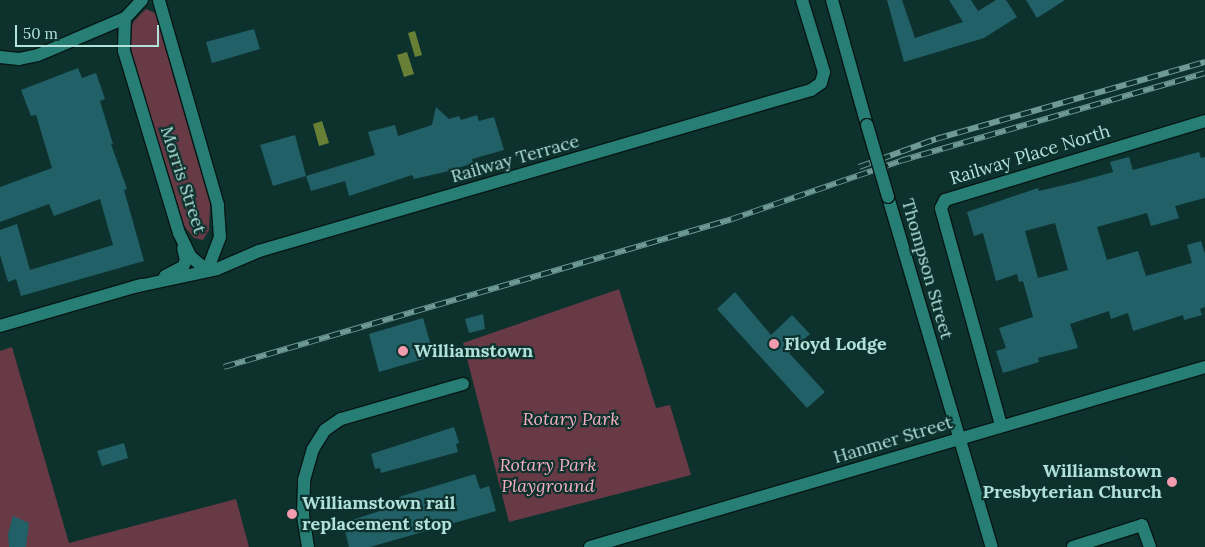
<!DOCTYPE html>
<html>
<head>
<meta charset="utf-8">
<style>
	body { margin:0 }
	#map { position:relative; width:1205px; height:547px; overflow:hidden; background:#0d312d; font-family:Lora,serif }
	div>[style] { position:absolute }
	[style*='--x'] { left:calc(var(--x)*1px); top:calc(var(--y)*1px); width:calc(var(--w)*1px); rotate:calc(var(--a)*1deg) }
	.green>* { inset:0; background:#673a45 }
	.water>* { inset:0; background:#688035 }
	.building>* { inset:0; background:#226067 }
	.roads { filter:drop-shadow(1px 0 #071614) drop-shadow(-1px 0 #071614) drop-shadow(0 1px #071614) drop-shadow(0 -1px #071614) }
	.minor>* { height:12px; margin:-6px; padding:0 6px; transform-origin:6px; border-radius:6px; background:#267e74 }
	.rail>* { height:5.5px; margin-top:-2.75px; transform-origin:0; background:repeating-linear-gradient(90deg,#0d312d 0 11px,#6e9994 0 22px); box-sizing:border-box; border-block:1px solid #6e9994 }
	.bridges { filter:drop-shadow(1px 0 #071614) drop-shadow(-1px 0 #071614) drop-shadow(0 1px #071614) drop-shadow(0 -1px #071614) }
	.minor-bridge>* { height:12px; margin:-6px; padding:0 6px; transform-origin:6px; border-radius:6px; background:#267e74 }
	.dots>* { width:14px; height:14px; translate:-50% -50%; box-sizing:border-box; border:2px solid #0d312d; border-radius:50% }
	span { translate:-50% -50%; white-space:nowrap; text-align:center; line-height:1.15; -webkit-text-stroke:4.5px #0d312d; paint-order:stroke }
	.street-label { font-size:18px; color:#b0e1da }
	.poi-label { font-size:18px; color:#b0e1da; font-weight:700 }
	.left { translate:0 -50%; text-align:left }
	.right { translate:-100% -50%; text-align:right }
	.park-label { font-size:18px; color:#f3afbe; font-style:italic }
	.scale { position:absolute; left:15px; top:25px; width:144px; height:22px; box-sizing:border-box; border:2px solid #b0e1da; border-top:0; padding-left:6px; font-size:15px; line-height:18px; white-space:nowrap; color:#b0e1da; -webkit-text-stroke:4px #0d312d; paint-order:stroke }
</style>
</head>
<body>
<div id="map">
	<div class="green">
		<i style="clip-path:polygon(146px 9px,155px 13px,210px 204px,209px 230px,203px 240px,194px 238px,184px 226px,132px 56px,130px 31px,134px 21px)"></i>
		<i style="clip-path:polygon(619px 289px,656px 408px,670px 405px,691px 475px,509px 522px,463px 343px)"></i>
		<i style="clip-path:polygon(12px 347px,69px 543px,236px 499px,249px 547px,0 547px,0 351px)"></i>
	</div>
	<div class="water">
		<i style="clip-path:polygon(415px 31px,422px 55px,415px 57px,408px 33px)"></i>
		<i style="clip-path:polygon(407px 52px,414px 74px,404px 77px,397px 55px)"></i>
		<i style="clip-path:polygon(322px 121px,329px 143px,319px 146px,313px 124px)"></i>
	</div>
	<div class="building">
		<i style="clip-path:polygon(887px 0,902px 0,915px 38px,963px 22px,949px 0,971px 0,978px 11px,996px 0,1006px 0,1017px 17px,984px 38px,904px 62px)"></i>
		<i style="clip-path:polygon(1026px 0,1065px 0,1037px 18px)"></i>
		<i style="clip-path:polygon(254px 29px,260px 49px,212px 63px,206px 42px)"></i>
		<i style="clip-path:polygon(78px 68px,82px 78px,96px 73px,105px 99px,100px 101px,113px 144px,111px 144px,127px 189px,124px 190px,144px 261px,21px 296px,16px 279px,8px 282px,0 255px,0 230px,17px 224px,30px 270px,113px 245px,100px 199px,54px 216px,49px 204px,0 222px,0 187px,52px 168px,36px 115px,31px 116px,21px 90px)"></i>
		<i style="clip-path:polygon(436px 107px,449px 119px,459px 116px,461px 120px,477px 115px,479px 121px,494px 117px,504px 150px,472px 159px,473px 163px,449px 171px,414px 179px,412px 175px,349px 196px,345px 181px,311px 191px,306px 176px,375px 155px,368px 132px,395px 125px,398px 136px,432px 125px)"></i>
		<i style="clip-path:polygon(295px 135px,306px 176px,273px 186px,260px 145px)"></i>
		<i style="clip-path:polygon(evenodd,1199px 152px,1201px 158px,1205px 157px,1205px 198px,1175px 206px,1179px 218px,1151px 226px,1147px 213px,1097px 227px,1107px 260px,1138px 251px,1146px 276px,1192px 263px,1187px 245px,1201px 241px,1205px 254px,1205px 307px,1200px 309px,1202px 315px,1184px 320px,1183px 315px,1133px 331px,1128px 313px,1111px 319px,1109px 311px,1070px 324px,1078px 348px,1038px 358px,1039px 362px,1003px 373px,996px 351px,1006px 348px,999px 328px,1033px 317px,1023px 281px,1019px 282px,1017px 274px,996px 281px,983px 233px,974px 236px,967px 212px,1038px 188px,1039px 191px,1077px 182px,1113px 172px,1110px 162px,1129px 157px,1133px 170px,1199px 152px,1055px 223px,1068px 270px,1038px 278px,1025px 231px,1055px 223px)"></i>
		<i style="clip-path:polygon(735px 292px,771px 335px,792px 315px,810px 334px,789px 353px,825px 392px,807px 408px,717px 309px)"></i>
		<i style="clip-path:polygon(483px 314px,485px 329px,469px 333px,465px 319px)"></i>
		<i style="clip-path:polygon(423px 318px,434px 356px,379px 372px,369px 334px)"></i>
		<i style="clip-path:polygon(454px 427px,459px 443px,456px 444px,458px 452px,381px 473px,380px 468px,375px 469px,371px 454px)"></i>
		<i style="clip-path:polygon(124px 443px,128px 458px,102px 466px,97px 451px)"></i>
		<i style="clip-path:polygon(475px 474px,480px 489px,489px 486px,496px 511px,370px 547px,349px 547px,343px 523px,401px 504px,399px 497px)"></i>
		<i style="clip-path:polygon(13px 516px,29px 523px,26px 547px,9px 547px,8px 534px)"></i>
	</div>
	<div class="roads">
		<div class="minor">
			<i style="--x:142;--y:0;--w:25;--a:133"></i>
			<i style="--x:125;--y:18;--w:33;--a:92"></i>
			<i style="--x:124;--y:51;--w:190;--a:73.2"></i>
			<i style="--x:179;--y:233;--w:25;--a:64"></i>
			<i style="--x:190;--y:256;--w:23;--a:41"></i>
			<i style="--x:207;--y:271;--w:36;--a:-69"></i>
			<i style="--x:220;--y:237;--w:32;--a:-94"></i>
			<i style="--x:218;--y:205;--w:213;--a:-106.1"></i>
			<i style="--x:832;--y:0;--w:130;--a:74.4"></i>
			<i style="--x:0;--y:57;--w:19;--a:6"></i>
			<i style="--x:19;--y:59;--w:19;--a:-12"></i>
			<i style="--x:38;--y:55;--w:95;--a:-23"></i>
			<i style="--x:888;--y:197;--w:365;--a:73.5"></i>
			<i style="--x:165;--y:276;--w:20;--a:-27"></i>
			<i style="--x:183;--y:267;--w:8;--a:-67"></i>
			<i style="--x:186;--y:260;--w:12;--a:-104"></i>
			<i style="--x:134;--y:287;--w:85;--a:-12.2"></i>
			<i style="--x:217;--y:269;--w:46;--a:-23.2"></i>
			<i style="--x:259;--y:251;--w:575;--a:-16.26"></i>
			<i style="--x:811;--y:90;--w:12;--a:-35"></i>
			<i style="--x:821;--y:83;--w:11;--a:-75"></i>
			<i style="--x:824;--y:72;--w:75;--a:-107"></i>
			<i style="--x:0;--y:326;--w:147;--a:-16.2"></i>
			<i style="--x:1001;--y:425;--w:225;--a:-105.5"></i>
			<i style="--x:941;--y:208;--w:9;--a:-63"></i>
			<i style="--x:945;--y:200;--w:272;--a:-16.9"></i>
			<i style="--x:308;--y:547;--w:33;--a:-99"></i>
			<i style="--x:303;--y:514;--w:34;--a:-88"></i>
			<i style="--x:304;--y:480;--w:32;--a:-74"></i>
			<i style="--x:313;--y:449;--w:22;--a:-58"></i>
			<i style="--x:325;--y:430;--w:19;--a:-35"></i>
			<i style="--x:341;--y:419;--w:127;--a:-16"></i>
			<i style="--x:590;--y:547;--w:641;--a:-16.31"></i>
			<i style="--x:1073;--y:547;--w:72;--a:-17.7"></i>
			<i style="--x:1142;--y:525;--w:23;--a:70"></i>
		</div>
	</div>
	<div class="rail">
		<i style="--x:859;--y:167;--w:82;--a:-20"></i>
		<i style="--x:936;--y:139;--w:280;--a:-16"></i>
		<i style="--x:224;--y:367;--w:529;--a:-16.24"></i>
		<i style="--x:732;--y:219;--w:178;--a:-19"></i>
		<i style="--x:900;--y:161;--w:317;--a:-16.1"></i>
	</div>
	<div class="bridges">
		<div class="minor-bridge">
			<i style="--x:867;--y:125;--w:75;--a:73.7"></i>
		</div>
	</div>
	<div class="dots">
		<i style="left:774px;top:344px;background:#f29aae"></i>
		<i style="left:403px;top:351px;background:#f29aae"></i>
		<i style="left:1172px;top:482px;background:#f29aae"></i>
		<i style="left:292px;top:514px;background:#f29aae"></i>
	</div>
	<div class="street-label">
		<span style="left:1030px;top:155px;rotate:-17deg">Railway Place North</span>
		<span style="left:515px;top:159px;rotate:-16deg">Railway Terrace</span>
		<span style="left:183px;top:180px;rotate:72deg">Morris Street</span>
		<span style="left:927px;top:269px;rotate:74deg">Thompson Street</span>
		<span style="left:893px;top:440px;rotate:-17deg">Hanmer Street</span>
	</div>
	<div class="poi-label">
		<span class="left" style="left:784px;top:344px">Floyd Lodge</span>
		<span class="left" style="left:414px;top:351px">Williamstown</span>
		<span class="right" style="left:1162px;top:482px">Williamstown<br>Presbyterian Church</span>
		<span class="left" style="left:302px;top:514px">Williamstown rail<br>replacement stop</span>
	</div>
	<div class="park-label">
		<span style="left:571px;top:419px">Rotary Park</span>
		<span style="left:548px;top:476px">Rotary Park<br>Playground</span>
	</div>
	<div class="scale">50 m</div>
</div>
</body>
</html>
